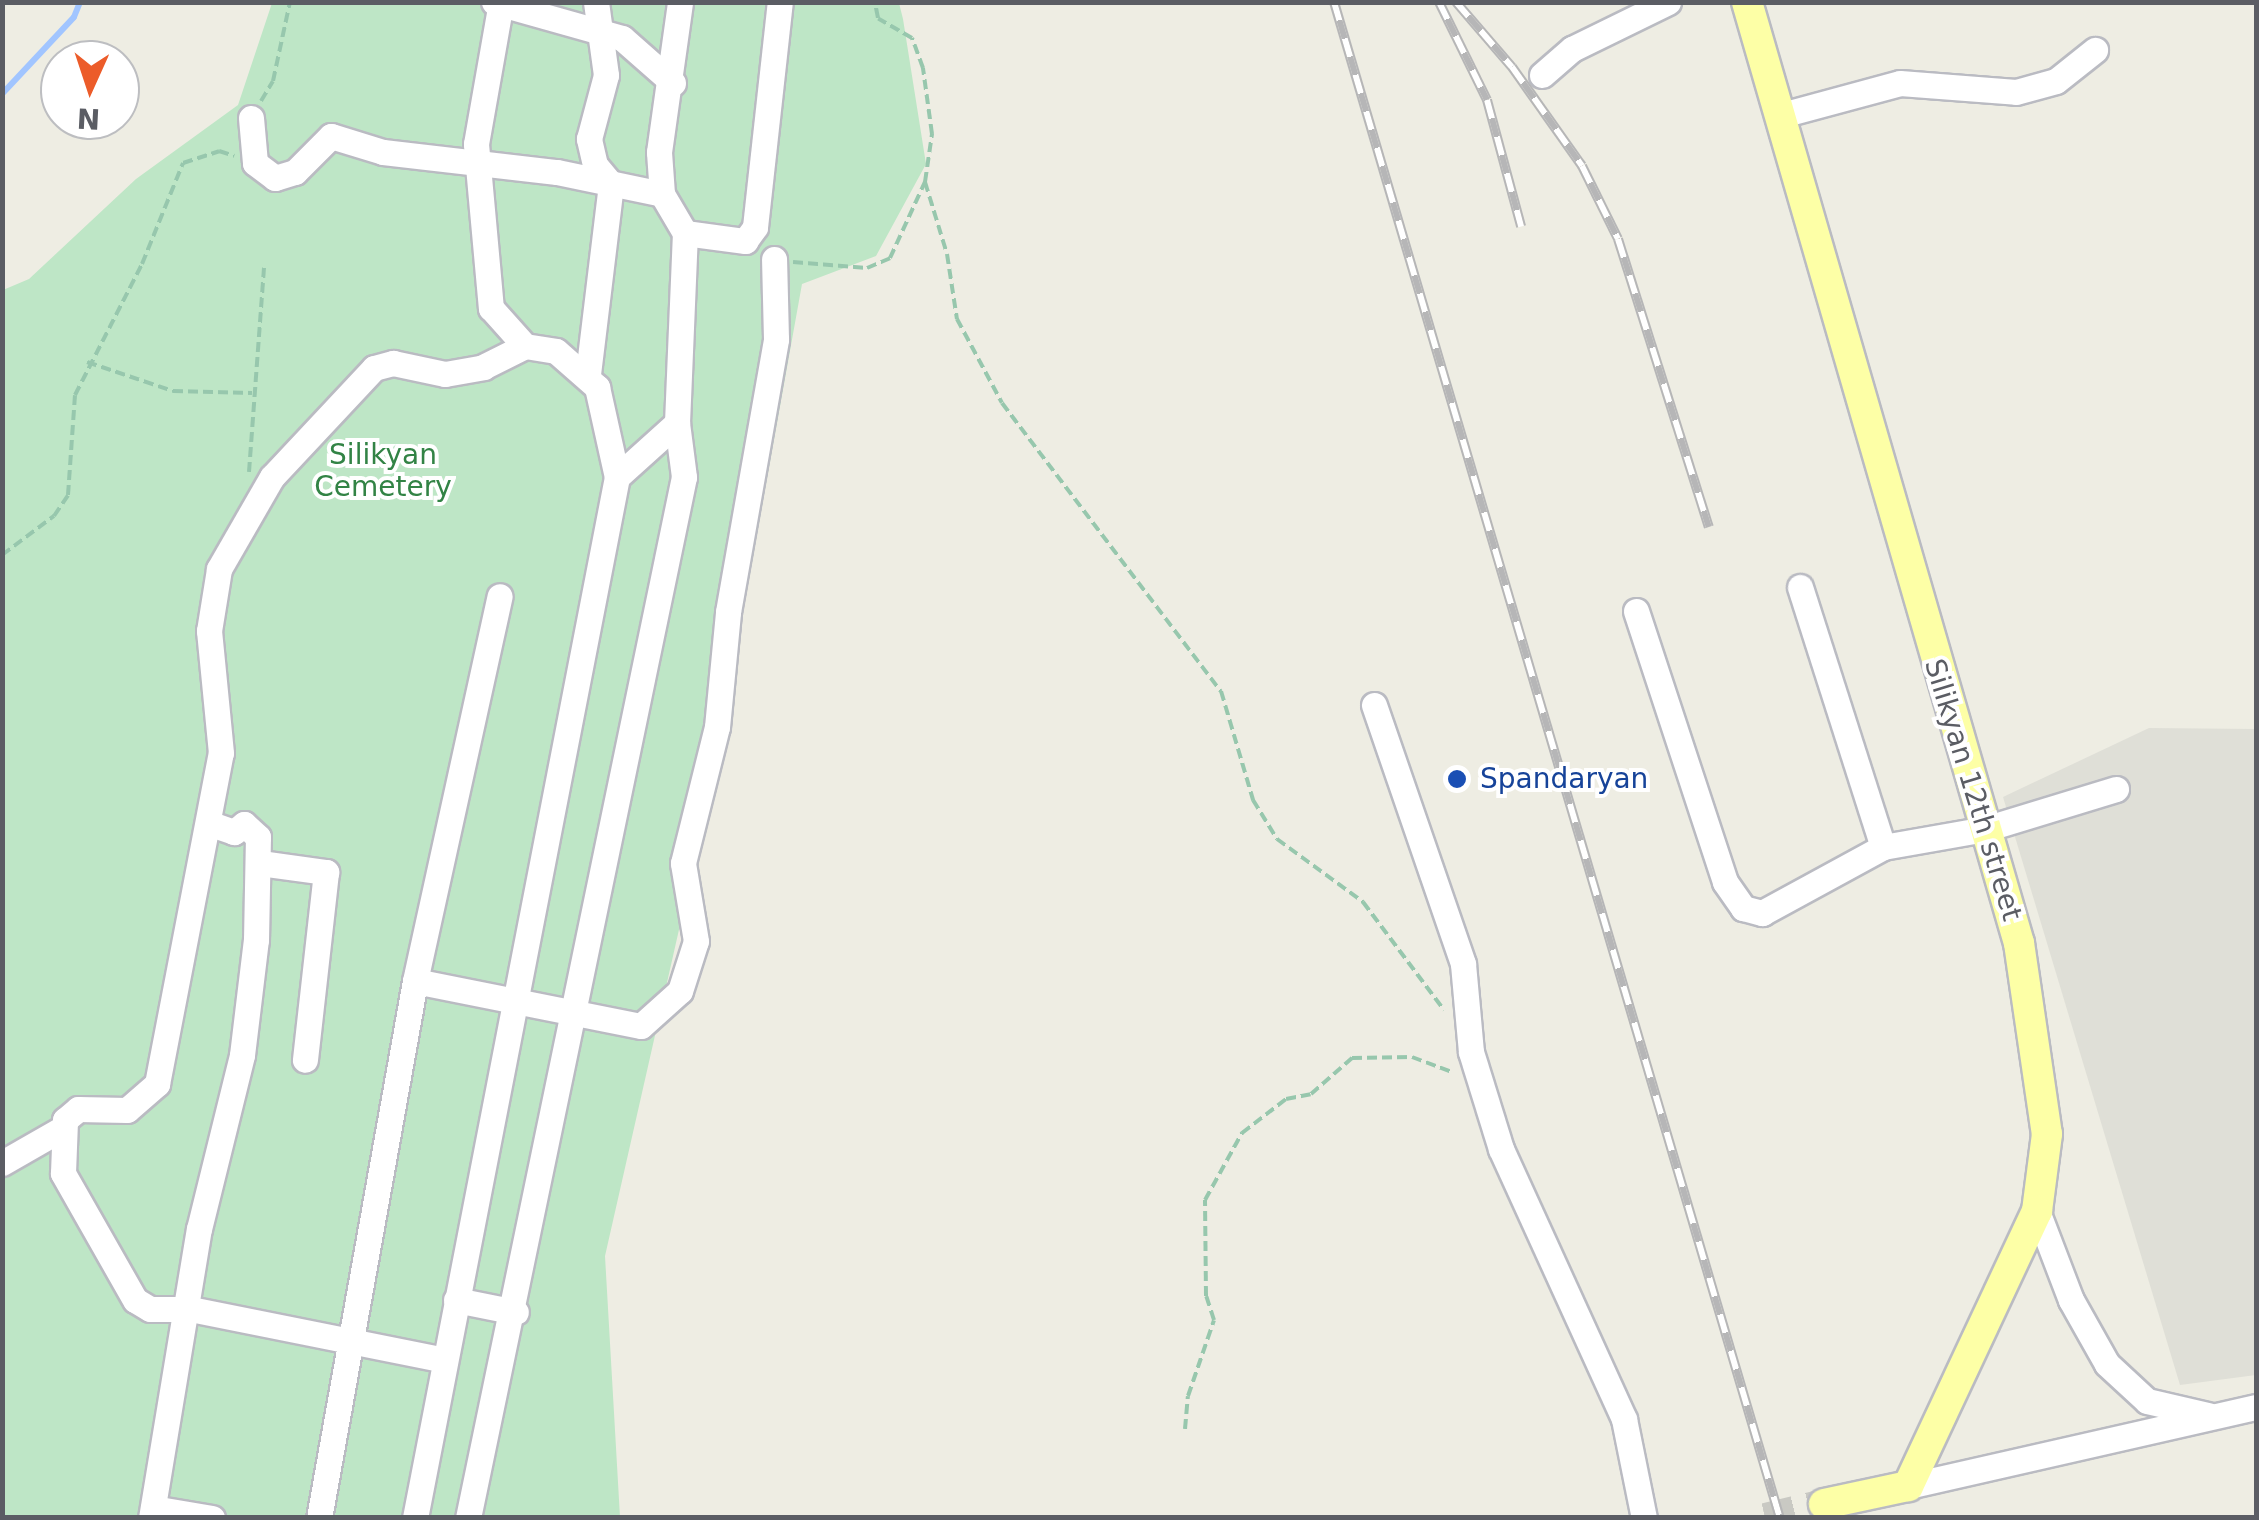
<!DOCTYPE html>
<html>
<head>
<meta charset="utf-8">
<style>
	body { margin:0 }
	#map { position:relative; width:2259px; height:1520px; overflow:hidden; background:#eeede3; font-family:"DejaVu Sans",sans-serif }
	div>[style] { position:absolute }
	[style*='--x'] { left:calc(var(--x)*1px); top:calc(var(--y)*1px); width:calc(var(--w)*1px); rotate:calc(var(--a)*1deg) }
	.industrial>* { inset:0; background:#dfdfd7 }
	.green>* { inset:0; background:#bee6c6 }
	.stream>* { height:6px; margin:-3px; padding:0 3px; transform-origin:3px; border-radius:3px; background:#a1c5ff }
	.major-tunnel>* { height:30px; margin-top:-15px; transform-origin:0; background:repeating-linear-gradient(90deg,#c9c9c3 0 30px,transparent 0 45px) }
	.path>* { height:4px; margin-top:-2px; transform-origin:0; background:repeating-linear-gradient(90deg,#97c7ad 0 10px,transparent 0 15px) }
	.roads { filter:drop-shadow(2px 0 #babbc2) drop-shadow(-2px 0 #babbc2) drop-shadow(0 2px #babbc2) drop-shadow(0 -2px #babbc2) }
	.minor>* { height:25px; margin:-12.5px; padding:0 12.5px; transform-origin:12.5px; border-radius:12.5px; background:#fff }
	.major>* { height:30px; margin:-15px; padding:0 15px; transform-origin:15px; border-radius:15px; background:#fdffa6 }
	.rail>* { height:10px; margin-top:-5px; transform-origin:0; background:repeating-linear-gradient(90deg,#fff 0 19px,#b6b6b7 0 38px); box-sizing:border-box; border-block:2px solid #b6b6b7 }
	.dots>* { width:28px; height:28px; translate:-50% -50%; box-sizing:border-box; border:5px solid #fff; border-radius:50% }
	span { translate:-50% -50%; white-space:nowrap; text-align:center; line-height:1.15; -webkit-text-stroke:8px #fff; paint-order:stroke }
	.park-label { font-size:28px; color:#328345 }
	.transit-label { font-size:28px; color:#164399 }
	.left { translate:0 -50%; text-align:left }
	.street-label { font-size:28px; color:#5b5d64 }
	.frame { position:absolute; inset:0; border:5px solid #5b5d64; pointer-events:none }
	.north { position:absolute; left:40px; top:40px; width:100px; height:100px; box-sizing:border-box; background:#fff; border:2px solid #bdbec1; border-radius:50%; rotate:183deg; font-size:28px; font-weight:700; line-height:40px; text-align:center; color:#5b5d64 }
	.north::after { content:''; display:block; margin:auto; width:35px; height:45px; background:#ec5c2a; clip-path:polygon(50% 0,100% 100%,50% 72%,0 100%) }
</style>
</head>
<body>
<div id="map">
	<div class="industrial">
		<i style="clip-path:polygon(2149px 728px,2256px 729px,2256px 1375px,2180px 1385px,2003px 797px)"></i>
	</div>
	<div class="green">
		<i style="clip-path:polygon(272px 3px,899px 3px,903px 19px,926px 164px,876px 256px,802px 284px,712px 784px,605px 1256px,620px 1517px,3px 1518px,3px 290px,29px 279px,136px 179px,238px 105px)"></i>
	</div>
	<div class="stream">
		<i style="--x:2;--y:94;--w:105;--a:-46.9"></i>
		<i style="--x:74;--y:17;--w:16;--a:-68"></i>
	</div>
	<div class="major-tunnel">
		<i style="--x:1765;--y:1518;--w:61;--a:-13.3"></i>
	</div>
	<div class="path">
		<i style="--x:261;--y:101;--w:23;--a:-59"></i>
		<i style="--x:273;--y:81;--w:81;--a:-77.9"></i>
		<i style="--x:925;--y:182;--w:75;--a:73"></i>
		<i style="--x:947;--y:254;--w:66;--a:81.3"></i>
		<i style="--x:957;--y:319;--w:95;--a:61.8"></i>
		<i style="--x:1002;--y:403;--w:362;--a:52.8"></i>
		<i style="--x:1221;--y:691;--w:114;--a:73.6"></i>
		<i style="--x:1253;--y:800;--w:46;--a:58.4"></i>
		<i style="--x:1277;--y:839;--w:107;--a:36.2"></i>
		<i style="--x:1363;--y:902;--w:135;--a:53.1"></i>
		<i style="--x:793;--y:262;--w:74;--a:4.6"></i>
		<i style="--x:867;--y:268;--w:25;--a:-23"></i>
		<i style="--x:890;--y:258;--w:84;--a:-65.3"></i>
		<i style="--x:925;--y:182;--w:49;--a:-81.7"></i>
		<i style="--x:932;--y:134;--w:67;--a:-97.8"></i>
		<i style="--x:923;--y:68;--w:32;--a:-110"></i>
		<i style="--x:912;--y:38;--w:39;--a:-150"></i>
		<i style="--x:878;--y:18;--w:16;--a:-101"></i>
		<i style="--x:87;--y:362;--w:91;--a:18.6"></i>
		<i style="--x:173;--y:391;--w:79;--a:1.5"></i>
		<i style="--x:249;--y:472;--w:205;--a:-85.8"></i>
		<i style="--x:2;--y:555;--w:65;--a:-36.9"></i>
		<i style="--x:54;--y:516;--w:25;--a:-56"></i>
		<i style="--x:68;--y:495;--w:100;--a:-86"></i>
		<i style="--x:75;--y:395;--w:147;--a:-62.9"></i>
		<i style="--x:142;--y:264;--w:109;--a:-67.9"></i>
		<i style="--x:183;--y:163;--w:38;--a:-18"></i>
		<i style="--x:219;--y:151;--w:16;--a:18"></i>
		<i style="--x:1185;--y:1429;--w:33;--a:-85"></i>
		<i style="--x:1188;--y:1396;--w:80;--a:-71.1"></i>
		<i style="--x:1214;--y:1320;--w:25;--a:-108"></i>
		<i style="--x:1206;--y:1296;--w:96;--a:-90.6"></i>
		<i style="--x:1205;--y:1200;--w:77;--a:-61.1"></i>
		<i style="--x:1242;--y:1133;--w:56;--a:-37.7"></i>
		<i style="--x:1286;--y:1099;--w:25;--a:-11"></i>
		<i style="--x:1311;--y:1094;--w:55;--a:-41.3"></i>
		<i style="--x:1352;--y:1058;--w:60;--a:-1"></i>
		<i style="--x:1412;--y:1057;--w:43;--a:20.6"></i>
	</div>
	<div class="roads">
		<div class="minor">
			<i style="--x:494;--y:2;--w:133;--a:15.7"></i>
			<i style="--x:622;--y:38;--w:68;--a:41.4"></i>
			<i style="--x:501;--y:2;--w:144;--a:100"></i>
			<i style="--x:476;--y:144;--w:165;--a:84.8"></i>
			<i style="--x:491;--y:308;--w:51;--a:48.2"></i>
			<i style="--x:1542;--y:75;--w:40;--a:-41"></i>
			<i style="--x:1572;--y:49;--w:107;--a:-26.1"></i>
			<i style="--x:1778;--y:116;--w:126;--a:-15.1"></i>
			<i style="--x:1900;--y:83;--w:116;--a:4.4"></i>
			<i style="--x:2016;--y:92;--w:41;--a:-15.4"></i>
			<i style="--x:2056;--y:81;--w:50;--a:-38.5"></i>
			<i style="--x:251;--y:118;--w:45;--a:84.9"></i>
			<i style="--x:255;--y:163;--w:25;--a:37"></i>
			<i style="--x:275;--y:178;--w:21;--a:-17"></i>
			<i style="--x:295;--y:172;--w:51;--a:-45"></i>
			<i style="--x:331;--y:136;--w:54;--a:17.1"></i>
			<i style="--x:383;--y:152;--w:175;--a:6.6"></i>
			<i style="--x:557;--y:172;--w:107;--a:11.8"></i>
			<i style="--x:685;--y:233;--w:61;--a:7.6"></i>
			<i style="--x:745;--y:241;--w:17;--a:-54"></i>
			<i style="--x:755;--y:227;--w:226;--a:-83.7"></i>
			<i style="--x:588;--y:374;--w:191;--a:-83.1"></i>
			<i style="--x:611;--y:184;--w:25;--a:-130"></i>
			<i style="--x:595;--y:165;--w:27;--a:-103"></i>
			<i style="--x:589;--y:139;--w:66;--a:-75.1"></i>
			<i style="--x:606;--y:75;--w:74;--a:-97.8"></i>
			<i style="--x:1800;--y:587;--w:273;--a:72.3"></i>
			<i style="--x:1883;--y:847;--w:104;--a:-10"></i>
			<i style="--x:1985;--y:829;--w:137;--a:-17"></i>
			<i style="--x:1636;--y:611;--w:285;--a:71.8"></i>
			<i style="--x:1725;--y:882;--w:32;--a:55"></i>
			<i style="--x:1743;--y:908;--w:20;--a:15"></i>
			<i style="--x:1762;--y:913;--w:138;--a:-28.6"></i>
			<i style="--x:1374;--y:705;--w:274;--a:71"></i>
			<i style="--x:1463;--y:964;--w:88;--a:84.8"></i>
			<i style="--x:1471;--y:1052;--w:102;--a:72.8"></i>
			<i style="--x:1501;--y:1149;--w:297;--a:65.5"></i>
			<i style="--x:1624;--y:1419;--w:101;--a:78.6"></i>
			<i style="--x:260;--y:863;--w:67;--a:7.8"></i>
			<i style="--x:326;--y:872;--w:189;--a:96.4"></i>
			<i style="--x:415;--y:981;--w:230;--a:11.3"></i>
			<i style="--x:641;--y:1026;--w:52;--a:-41.9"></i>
			<i style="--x:680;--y:991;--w:52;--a:-72.3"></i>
			<i style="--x:696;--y:941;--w:79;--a:-99.5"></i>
			<i style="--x:683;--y:863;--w:140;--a:-76"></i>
			<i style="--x:717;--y:727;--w:116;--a:-84.5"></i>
			<i style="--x:728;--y:612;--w:277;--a:-80"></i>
			<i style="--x:776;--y:339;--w:80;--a:-91.4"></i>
			<i style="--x:2;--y:1163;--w:70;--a:-29.8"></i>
			<i style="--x:2037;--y:1211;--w:95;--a:69.1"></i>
			<i style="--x:2071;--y:1300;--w:73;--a:60.6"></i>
			<i style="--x:2107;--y:1364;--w:54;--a:42.8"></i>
			<i style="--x:2147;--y:1401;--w:63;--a:12.9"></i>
			<i style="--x:456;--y:1300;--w:61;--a:11.3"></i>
			<i style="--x:445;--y:1360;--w:261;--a:-168.7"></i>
			<i style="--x:189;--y:1309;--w:39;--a:180"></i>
			<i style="--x:150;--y:1309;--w:17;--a:-149"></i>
			<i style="--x:135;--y:1300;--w:146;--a:-119.6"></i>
			<i style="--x:63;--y:1173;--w:53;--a:-87.8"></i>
			<i style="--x:65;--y:1120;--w:17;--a:-40"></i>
			<i style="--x:78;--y:1109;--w:49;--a:1.2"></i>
			<i style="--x:127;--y:1110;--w:40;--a:-41"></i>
			<i style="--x:157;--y:1084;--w:337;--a:-79.1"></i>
			<i style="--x:221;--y:753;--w:123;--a:-95.6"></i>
			<i style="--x:209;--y:631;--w:63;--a:-80.8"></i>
			<i style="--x:219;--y:569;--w:106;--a:-60.1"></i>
			<i style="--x:272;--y:477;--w:149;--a:-46.9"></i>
			<i style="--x:374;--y:368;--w:20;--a:-15"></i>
			<i style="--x:393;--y:363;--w:53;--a:11.9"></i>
			<i style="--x:445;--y:374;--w:39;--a:-10"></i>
			<i style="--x:483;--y:367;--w:47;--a:-26.6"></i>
			<i style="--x:525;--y:346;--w:31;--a:9"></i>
			<i style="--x:556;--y:351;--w:55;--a:41.3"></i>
			<i style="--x:597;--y:387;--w:92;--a:77.5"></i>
			<i style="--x:617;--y:477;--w:81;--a:-42"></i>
			<i style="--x:1908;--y:1486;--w:357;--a:-12.8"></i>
			<i style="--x:153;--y:1508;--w:60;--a:9.6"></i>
			<i style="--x:151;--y:1518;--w:293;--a:-80.6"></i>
			<i style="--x:199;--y:1229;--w:179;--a:-76.1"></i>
			<i style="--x:242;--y:1055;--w:116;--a:-83.1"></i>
			<i style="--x:256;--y:940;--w:103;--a:-88.9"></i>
			<i style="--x:258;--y:837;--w:19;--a:-137"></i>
			<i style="--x:244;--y:824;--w:13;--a:141"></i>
			<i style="--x:234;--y:832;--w:24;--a:-161"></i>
			<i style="--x:319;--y:1518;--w:546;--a:-79.86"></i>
			<i style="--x:415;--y:981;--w:394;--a:-77.6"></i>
			<i style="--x:415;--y:1518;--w:1060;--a:-79.02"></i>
			<i style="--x:468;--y:1518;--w:1063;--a:-78.28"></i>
			<i style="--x:684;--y:477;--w:54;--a:-97.4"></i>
			<i style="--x:677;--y:423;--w:190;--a:-87.6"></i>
			<i style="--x:685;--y:233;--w:45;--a:-120.5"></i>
			<i style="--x:662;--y:194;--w:42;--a:-94.1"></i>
			<i style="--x:659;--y:152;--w:151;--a:-82"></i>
		</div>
		<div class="major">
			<i style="--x:1747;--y:2;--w:980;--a:73.88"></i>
			<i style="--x:2019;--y:943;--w:193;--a:81.7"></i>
			<i style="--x:2047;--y:1134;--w:78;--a:97.4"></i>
			<i style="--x:2037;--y:1211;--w:304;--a:115.1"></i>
			<i style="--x:1908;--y:1486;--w:86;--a:167.9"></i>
		</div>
	</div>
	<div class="rail">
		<i style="--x:1334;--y:2;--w:1580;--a:73.61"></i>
		<i style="--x:1439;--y:2;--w:109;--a:63.9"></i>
		<i style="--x:1487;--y:100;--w:131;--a:74.9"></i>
		<i style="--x:1456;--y:2;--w:86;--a:49.3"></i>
		<i style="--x:1512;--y:67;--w:121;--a:54.7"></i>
		<i style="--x:1582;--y:166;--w:81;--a:63.7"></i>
		<i style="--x:1618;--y:239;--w:302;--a:72.5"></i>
	</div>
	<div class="dots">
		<i style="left:1457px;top:779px;background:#1a4fb4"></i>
	</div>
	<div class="park-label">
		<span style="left:383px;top:471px">Silikyan<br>Cemetery</span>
	</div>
	<div class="transit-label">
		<span class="left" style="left:1480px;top:779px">Spandaryan</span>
	</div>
	<div class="street-label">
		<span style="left:1973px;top:790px;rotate:73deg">Silikyan 12th street</span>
	</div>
	<div class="frame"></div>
	<div class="north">N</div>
</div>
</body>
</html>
